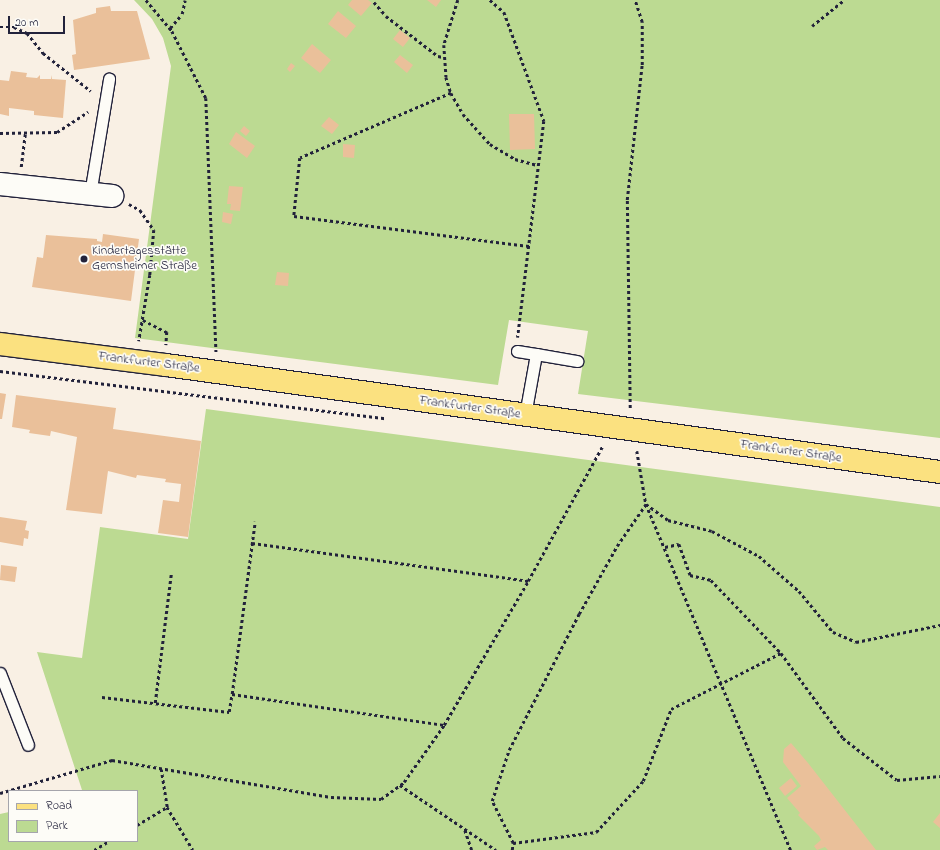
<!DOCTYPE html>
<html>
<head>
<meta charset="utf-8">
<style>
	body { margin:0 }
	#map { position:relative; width:940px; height:850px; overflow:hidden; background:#f9f0e4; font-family:"Indie Flower",sans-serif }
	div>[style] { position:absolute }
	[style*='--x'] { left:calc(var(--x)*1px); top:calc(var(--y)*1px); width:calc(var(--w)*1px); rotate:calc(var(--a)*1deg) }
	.green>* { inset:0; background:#bcda92 }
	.building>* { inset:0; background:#eac09a }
	.path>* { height:2.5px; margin-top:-1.25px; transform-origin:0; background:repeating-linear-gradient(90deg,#22223b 0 3px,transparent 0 6px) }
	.roads { filter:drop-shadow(1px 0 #22223b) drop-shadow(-1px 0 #22223b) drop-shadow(0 1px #22223b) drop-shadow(0 -1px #22223b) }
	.service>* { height:11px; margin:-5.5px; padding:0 5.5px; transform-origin:5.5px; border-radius:5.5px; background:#fdfcf7 }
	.minor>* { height:22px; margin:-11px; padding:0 11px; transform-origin:11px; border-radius:11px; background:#fdfcf7 }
	.primary>* { height:22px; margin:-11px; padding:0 11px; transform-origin:11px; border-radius:11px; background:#fbe180 }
	.dots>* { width:11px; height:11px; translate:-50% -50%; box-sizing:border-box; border:2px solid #fdfcf7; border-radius:50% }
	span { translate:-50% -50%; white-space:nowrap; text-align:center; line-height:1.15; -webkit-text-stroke:3.5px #fdfcf7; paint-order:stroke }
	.poi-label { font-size:13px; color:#22223b }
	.left { translate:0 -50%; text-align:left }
	.street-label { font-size:13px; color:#22223b }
	.legend { position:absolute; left:8px; top:790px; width:130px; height:52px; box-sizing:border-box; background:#fdfcf7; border:1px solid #a5a5ac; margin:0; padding:5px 7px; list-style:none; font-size:12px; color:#22223b }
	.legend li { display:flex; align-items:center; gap:8px; height:20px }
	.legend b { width:20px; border:1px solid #a5a5ac }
	.scale { position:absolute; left:8px; top:16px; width:57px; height:18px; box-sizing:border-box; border:2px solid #22223b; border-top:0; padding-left:5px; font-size:12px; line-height:14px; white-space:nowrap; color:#22223b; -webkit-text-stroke:3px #fdfcf7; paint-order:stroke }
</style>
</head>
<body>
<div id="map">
	<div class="green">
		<i style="clip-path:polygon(134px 0,940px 0,940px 438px,578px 394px,588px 331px,509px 320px,498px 385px,135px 338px,171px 66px,163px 38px,152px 19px)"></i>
		<i style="clip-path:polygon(206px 409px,940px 507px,940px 850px,0 850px,0 814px,9px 812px,9px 841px,137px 841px,137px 791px,79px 791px,82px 790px,37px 652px,82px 658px,100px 527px,188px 539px)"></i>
	</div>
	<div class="building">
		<i style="clip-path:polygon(352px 0,368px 0,372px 3px,361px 16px,348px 5px)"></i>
		<i style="clip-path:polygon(427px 0,441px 0,436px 7px)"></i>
		<i style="clip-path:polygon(110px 6px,111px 11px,137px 11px,150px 59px,74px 70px,72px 55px,76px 54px,73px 20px,96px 13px,96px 8px)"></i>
		<i style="clip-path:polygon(338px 11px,356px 26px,346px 38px,328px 24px)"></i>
		<i style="clip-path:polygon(400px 30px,410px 38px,403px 47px,393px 39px)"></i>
		<i style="clip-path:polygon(312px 44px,331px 60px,320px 73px,301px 58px)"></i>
		<i style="clip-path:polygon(400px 55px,413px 65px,407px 73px,394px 62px)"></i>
		<i style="clip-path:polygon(291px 63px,295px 66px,290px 72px,287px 69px)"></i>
		<i style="clip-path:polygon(11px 71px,27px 73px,26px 77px,37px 78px,40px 75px,40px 79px,51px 79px,51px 75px,52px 79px,66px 80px,63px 118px,34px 115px,34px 111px,9px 108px,9px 116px,0 114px,0 80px,9px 81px)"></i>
		<i style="clip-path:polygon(509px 114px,534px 114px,535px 149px,510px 150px)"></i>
		<i style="clip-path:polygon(329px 117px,339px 125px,332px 134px,321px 126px)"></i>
		<i style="clip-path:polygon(244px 126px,250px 131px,246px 136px,240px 131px)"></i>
		<i style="clip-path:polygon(236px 132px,255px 146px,247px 158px,229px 144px)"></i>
		<i style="clip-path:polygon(343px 144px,355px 145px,354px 158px,343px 157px)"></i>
		<i style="clip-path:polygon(229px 186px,243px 187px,240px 211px,230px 210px,231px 204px,227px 204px)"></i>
		<i style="clip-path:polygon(223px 212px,233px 214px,231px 224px,222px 222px)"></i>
		<i style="clip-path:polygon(103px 234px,139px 239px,131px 301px,32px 287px,37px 257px,43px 258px,46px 235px,97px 239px,97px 241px,102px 242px)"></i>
		<i style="clip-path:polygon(277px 272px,289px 273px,288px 286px,275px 285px)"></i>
		<i style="clip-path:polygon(0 393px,6px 394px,2px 419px,0 419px)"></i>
		<i style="clip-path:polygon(16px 395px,116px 408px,113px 429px,201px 441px,188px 537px,158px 533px,163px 500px,179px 502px,181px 484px,165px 482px,166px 479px,137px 475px,136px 478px,108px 471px,102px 514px,66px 510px,77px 437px,51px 431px,50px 436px,29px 433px,30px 430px,12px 427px)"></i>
		<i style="clip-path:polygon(0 517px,27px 521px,25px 530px,29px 531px,28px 539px,24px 538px,23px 546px,0 542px)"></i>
		<i style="clip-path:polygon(1px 565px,17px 567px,15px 582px,0 580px)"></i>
		<i style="clip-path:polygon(791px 743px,808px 763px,876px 850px,828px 850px,825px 847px,817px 850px,814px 846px,821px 840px,819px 836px,798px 815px,800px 813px,787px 798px,801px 786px,783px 762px,784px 749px)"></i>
		<i style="clip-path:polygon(791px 778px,797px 786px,785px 796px,779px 788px)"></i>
		<i style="clip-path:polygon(940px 813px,940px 828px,933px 822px)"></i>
	</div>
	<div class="path">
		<i style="--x:146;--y:0;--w:40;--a:50"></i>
		<i style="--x:172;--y:31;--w:75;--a:63.1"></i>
		<i style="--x:206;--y:98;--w:254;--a:87.7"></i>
		<i style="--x:458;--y:0;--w:47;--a:107.3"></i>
		<i style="--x:444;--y:45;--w:32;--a:86"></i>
		<i style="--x:446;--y:77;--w:17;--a:73"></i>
		<i style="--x:451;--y:93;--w:24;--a:60"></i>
		<i style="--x:463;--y:114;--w:40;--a:48"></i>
		<i style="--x:490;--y:144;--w:29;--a:31"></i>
		<i style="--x:515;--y:159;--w:24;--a:15"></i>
		<i style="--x:490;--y:0;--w:18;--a:41"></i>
		<i style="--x:504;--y:12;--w:116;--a:69.8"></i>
		<i style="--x:544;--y:121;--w:218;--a:96.9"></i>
		<i style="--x:374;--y:2;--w:18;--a:49"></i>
		<i style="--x:386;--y:16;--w:66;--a:37.6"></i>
		<i style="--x:438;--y:56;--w:5;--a:11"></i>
		<i style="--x:812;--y:26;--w:41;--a:-39.1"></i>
		<i style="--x:0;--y:27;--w:14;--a:0"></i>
		<i style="--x:14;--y:27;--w:14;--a:25"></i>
		<i style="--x:27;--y:33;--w:26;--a:51"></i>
		<i style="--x:43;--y:53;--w:61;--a:38.4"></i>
		<i style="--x:170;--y:28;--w:18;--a:-49"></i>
		<i style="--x:182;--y:14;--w:14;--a:-78"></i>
		<i style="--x:451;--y:93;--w:164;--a:156.7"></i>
		<i style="--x:300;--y:158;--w:58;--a:95.9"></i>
		<i style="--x:294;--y:216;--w:237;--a:7.3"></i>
		<i style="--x:0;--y:133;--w:57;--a:-1"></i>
		<i style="--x:57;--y:132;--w:37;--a:-33"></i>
		<i style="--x:21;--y:167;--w:35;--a:-83"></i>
		<i style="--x:129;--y:204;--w:13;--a:29"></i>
		<i style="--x:140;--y:210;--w:24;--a:55"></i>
		<i style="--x:154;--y:230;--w:45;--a:95.1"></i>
		<i style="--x:150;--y:275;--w:67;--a:99.5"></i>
		<i style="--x:143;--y:320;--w:27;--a:27"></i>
		<i style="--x:167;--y:332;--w:13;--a:94"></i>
		<i style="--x:0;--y:371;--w:388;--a:7"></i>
		<i style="--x:630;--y:408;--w:208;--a:-90.8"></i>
		<i style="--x:627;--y:200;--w:136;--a:-83.7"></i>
		<i style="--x:642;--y:65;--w:43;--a:-90"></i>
		<i style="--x:642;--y:22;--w:23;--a:-108"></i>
		<i style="--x:637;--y:451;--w:54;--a:80.4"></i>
		<i style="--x:646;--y:504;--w:375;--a:67.3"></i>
		<i style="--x:252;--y:543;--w:279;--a:7.8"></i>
		<i style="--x:665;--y:547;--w:14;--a:-12"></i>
		<i style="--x:679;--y:544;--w:33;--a:70"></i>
		<i style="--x:690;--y:575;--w:22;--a:13"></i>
		<i style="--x:711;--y:580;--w:101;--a:46.2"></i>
		<i style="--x:781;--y:653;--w:105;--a:53.9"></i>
		<i style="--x:843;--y:738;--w:68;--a:37.9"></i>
		<i style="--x:897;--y:780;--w:43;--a:-5.3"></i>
		<i style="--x:232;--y:694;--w:174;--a:-82.4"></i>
		<i style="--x:102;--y:697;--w:128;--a:6.7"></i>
		<i style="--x:229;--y:712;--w:18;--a:-81"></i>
		<i style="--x:232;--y:694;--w:214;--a:8.3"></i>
		<i style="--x:155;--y:703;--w:130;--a:-82.9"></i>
		<i style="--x:400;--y:785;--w:116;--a:34.1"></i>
		<i style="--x:0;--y:793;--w:117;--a:-16.4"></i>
		<i style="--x:112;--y:760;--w:222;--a:9.6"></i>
		<i style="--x:331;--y:797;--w:50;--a:2.3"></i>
		<i style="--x:381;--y:799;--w:29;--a:-36"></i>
		<i style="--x:404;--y:782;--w:70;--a:-54.9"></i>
		<i style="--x:444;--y:725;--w:167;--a:-59.7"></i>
		<i style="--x:528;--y:581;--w:155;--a:-61.1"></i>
		<i style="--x:167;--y:807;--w:50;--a:58.8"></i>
		<i style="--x:137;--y:825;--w:35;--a:-31"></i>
		<i style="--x:167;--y:807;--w:38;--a:-99"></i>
		<i style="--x:465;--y:830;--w:21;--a:71"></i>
		<i style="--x:513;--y:843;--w:84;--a:-7.5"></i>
		<i style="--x:596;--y:832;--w:69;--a:-47.3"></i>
		<i style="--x:643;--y:781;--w:77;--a:-68.7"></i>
		<i style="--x:671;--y:709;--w:123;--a:-27"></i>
		<i style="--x:94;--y:850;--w:17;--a:-31"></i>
		<i style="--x:512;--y:850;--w:7;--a:-82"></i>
		<i style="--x:513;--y:843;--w:47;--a:-116.6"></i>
		<i style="--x:492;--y:801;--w:54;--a:-71.6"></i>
		<i style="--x:509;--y:750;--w:153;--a:-62.8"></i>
		<i style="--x:579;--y:614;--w:78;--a:-60.8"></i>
		<i style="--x:617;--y:546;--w:51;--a:-55.4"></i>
		<i style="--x:646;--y:504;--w:27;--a:36"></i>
		<i style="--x:668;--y:520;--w:45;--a:14"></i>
		<i style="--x:712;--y:531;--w:53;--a:28"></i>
		<i style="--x:759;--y:556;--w:53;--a:41.2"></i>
		<i style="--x:799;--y:591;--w:53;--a:50.3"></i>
		<i style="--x:833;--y:632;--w:25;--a:23"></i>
		<i style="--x:856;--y:642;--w:86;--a:-11.4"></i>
	</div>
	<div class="roads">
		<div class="service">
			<i style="--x:90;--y:194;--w:117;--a:-80.6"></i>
			<i style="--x:517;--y:351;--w:19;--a:9"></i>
			<i style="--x:536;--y:354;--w:62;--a:100.2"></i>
			<i style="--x:536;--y:354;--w:42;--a:9.7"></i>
			<i style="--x:0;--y:673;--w:77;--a:68.7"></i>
		</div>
		<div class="minor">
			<i style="--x:0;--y:184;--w:113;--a:6.1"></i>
		</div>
		<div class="primary">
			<i style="--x:0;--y:344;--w:167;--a:7.2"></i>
			<i style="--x:166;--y:365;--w:781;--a:7.87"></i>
		</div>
	</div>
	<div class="dots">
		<i style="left:84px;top:259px;background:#22223b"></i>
	</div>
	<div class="poi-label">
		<span class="left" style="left:92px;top:259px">Kindertagesstätte<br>Gernsheimer Straße</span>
	</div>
	<div class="street-label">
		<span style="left:149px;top:363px;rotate:7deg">Frankfurter Straße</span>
		<span style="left:470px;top:408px;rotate:8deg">Frankfurter Straße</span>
		<span style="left:791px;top:452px;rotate:8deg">Frankfurter Straße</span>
	</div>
	<ul class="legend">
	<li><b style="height:5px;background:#fbe180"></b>Road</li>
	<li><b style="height:11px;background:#bcda92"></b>Park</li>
	</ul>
	<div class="scale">20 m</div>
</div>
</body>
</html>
